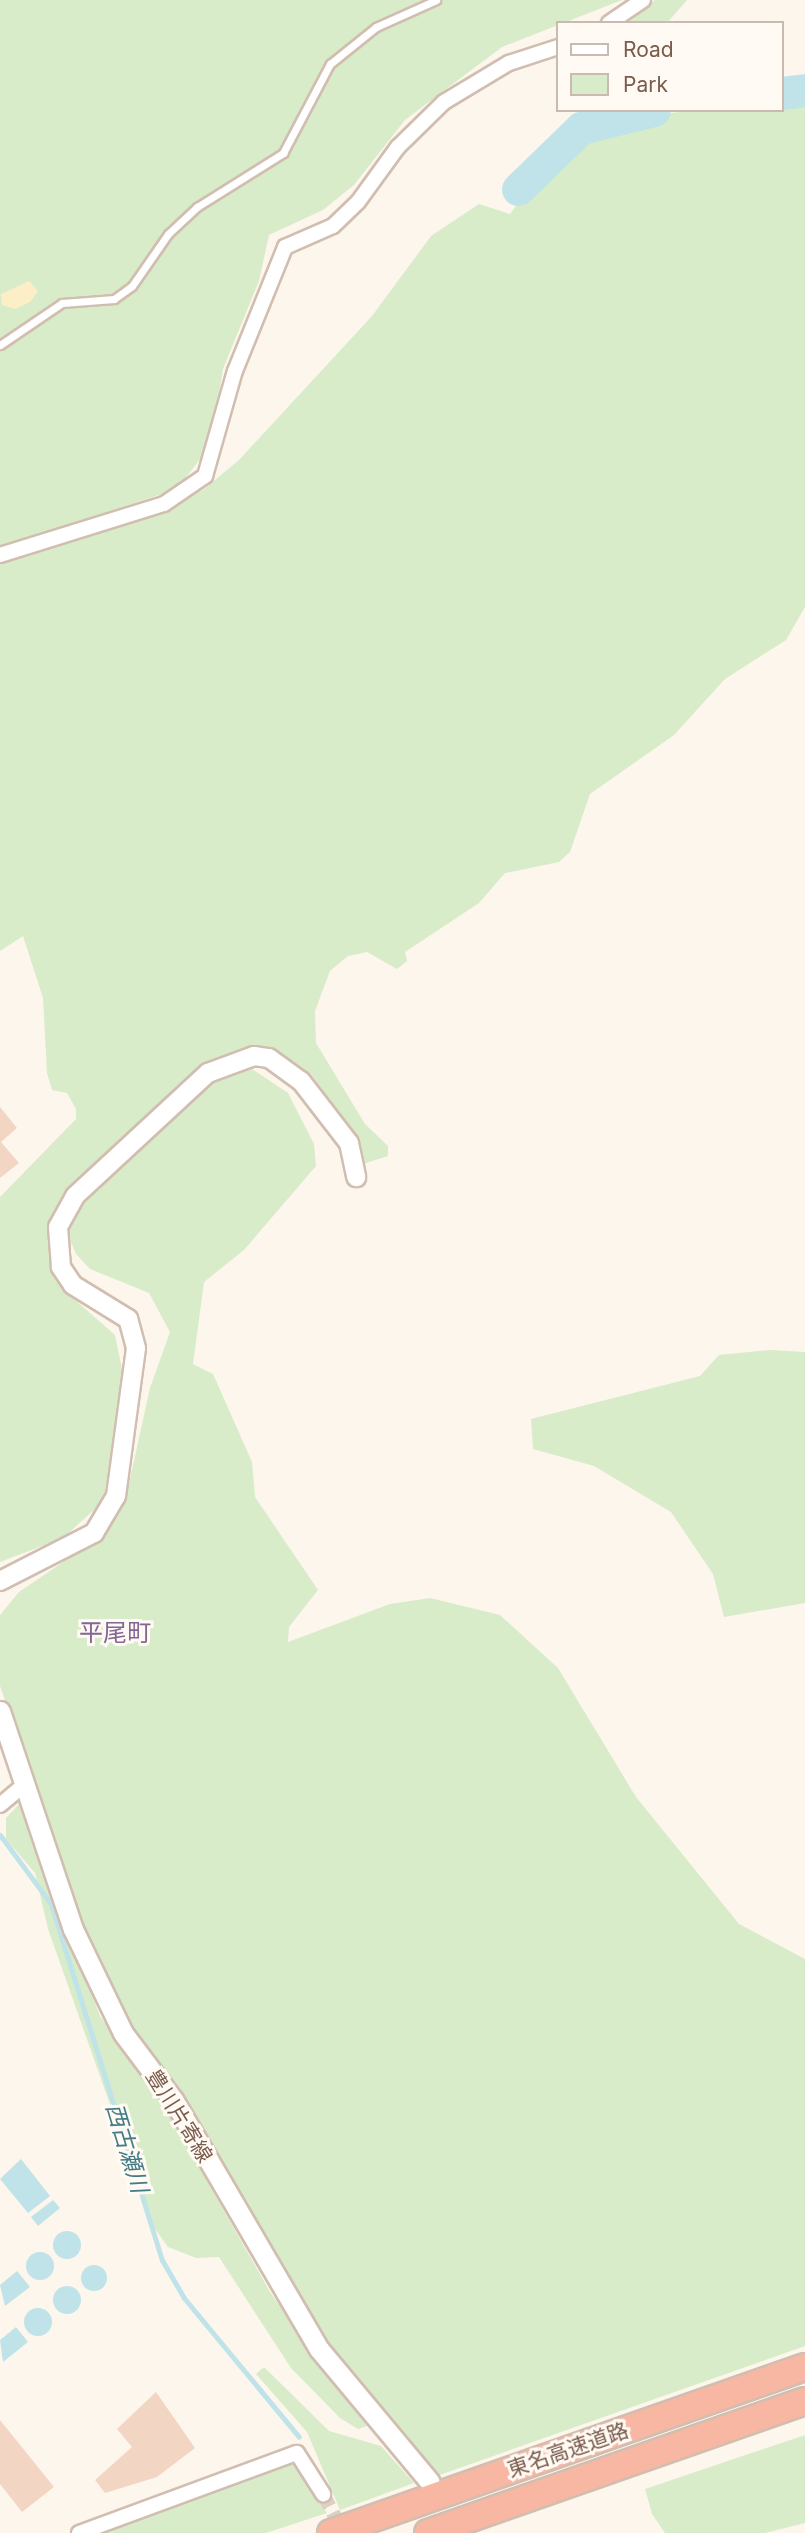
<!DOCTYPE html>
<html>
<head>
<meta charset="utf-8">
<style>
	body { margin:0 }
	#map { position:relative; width:805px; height:2533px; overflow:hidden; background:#fdf6ec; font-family:Inter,"Noto Sans JP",sans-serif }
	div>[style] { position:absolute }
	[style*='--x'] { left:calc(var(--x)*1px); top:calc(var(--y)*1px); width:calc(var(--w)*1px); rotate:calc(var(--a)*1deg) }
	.green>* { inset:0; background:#d8ecc9 }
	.sand>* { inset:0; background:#fcefc7 }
	.water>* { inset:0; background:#bfe3e8 }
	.round { border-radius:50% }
	.stream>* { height:5px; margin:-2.5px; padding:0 2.5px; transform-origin:2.5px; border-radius:2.5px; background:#bfe3e8 }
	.river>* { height:33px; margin:-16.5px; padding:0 16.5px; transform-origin:16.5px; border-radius:16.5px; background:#bfe3e8 }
	.building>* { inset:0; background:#f3d5c3 }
	.minor-tunnel>* { height:14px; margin-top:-7px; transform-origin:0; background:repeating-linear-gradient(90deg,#dcd0c4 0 14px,transparent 0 21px) }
	.roads { filter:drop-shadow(2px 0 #d1beb0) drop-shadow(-2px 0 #d1beb0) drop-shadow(0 2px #d1beb0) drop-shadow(0 -2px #d1beb0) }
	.service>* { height:7px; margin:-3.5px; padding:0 3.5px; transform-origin:3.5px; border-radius:3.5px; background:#fff }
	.minor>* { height:14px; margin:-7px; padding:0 7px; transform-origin:7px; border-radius:7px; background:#fff }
	.tertiary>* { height:18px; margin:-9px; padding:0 9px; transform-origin:9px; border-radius:9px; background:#fff }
	.secondary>* { height:19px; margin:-9.5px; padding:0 9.5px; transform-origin:9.5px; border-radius:9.5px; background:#fff }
	.motorway>* { height:26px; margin:-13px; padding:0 13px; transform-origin:13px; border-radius:13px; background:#f7b7a3 }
	span { translate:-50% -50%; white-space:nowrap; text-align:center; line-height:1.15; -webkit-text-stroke:6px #fffaf3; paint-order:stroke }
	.street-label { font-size:21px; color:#7a5c4d }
	.water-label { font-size:23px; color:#437c86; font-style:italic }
	.quarter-label { font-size:24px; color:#846695 }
	.legend { position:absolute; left:556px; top:21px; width:228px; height:91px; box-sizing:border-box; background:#fffaf3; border:2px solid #cabbb1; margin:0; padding:9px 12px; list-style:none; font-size:21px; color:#7a5c4d }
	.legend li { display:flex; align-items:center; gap:14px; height:35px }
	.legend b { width:35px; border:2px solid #cabbb1 }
</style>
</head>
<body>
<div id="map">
	<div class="green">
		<i style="clip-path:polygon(0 0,622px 0,502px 47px,405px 120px,354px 185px,323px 210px,269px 235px,259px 281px,223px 369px,211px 445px,177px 489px,0 547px)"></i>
		<i style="clip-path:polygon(655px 0,687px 0,667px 23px,628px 23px)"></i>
		<i style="clip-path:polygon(805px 95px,805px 607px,786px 640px,725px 679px,674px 735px,590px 794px,570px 852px,559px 862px,505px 873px,479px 903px,405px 952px,407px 961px,397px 969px,367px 952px,348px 956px,330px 971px,315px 1011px,316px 1043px,365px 1124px,388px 1146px,388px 1156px,363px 1164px,350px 1129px,311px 1074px,286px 1058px,238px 1051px,213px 1060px,64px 1196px,49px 1239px,50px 1258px,65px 1291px,115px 1335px,126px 1388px,107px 1488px,95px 1509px,63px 1538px,0 1562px,0 1197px,76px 1119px,76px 1109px,67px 1093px,52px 1090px,47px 1073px,43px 998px,23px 936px,0 951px,0 561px,165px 509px,203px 490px,239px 460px,372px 316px,431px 236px,479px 204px,510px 214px,551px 158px,583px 134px,619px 120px,694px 110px,782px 110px,782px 98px)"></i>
		<i style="clip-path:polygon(252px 1069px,288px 1093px,314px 1144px,316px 1166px,244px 1250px,204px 1282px,193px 1364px,213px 1374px,252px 1462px,255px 1497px,318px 1590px,289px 1627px,288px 1642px,390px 1604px,430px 1598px,500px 1615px,558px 1668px,636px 1797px,739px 1924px,805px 1959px,805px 2346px,434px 2477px,328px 2343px,174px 2083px,130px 2029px,83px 1925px,0 1686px,0 1615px,19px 1592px,91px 1543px,126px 1497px,150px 1388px,170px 1332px,149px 1293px,90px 1269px,76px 1254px,67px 1233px,75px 1212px,219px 1077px)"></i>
		<i style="clip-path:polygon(770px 1350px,805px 1352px,805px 1603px,724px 1617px,713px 1574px,671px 1512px,594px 1466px,533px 1449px,531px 1419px,700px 1376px,719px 1355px)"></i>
		<i style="clip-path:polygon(19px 1804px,100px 2016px,169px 2114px,270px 2292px,367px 2426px,358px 2429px,340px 2418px,291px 2368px,219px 2257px,196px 2258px,168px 2247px,153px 2226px,48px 1929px,35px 1873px,6px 1839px,6px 1818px)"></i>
		<i style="clip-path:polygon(264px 2367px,329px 2431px,381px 2446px,414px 2483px,340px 2510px,307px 2432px,256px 2374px)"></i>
		<i style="clip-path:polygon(805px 2435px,805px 2523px,765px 2533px,665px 2533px,652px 2514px,645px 2489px)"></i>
		<i style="clip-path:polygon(286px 2463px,297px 2466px,327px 2513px,266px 2533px,100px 2533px)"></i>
	</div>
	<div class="sand">
		<i style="clip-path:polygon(29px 281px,38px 291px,30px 302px,15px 309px,2px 305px,1px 294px)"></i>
	</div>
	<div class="water">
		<i style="clip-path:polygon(21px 2159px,50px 2196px,28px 2213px,0 2179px)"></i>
		<i style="clip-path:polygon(53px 2200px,60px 2208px,38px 2226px,31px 2217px)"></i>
		<i class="round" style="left:53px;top:2231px;width:28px;height:28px"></i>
		<i class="round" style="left:26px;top:2252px;width:28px;height:28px"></i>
		<i class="round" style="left:81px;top:2265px;width:26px;height:26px"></i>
		<i style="clip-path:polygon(17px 2271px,30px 2287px,5px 2306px,0 2285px)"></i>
		<i class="round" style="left:53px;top:2286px;width:28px;height:28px"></i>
		<i class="round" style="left:24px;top:2308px;width:28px;height:28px"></i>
		<i style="clip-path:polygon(16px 2327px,28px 2342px,3px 2362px,0 2340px)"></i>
	</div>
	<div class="stream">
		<i style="--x:0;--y:1835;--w:86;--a:53.5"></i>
		<i style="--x:51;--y:1904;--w:373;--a:72.7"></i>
		<i style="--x:162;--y:2260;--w:44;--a:59.9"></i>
		<i style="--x:184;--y:2298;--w:180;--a:50.4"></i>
	</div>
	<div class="river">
		<i style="--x:782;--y:93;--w:23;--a:-7"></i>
		<i style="--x:518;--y:189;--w:88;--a:-44.1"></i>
		<i style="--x:581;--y:128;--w:75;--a:-13.9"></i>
	</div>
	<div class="building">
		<i style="clip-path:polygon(0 1107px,17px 1128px,1px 1142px,19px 1163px,0 1178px)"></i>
		<i style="clip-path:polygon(156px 2392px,195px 2448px,157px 2477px,105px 2493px,95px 2480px,132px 2447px,117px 2429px)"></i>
		<i style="clip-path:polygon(0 2420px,54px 2487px,22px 2512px,0 2484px)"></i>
	</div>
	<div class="minor-tunnel">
		<i style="--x:323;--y:2494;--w:43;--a:62.2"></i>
	</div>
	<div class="roads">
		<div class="service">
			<i style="--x:0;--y:345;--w:75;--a:-34.1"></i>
			<i style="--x:62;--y:303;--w:52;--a:-4.4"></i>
			<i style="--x:114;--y:299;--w:22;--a:-36"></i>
			<i style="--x:132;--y:286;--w:63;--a:-55.3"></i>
			<i style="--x:168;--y:234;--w:40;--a:-43"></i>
			<i style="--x:197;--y:207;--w:102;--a:-32.1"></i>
			<i style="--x:283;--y:153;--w:101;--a:-62.2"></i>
			<i style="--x:330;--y:64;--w:59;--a:-38.8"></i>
			<i style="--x:376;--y:27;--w:66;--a:-24.2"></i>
		</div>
		<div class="minor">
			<i style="--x:609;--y:23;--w:41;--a:-34.1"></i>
			<i style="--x:0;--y:555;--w:172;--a:-17.3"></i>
			<i style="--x:164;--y:504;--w:50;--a:-34.3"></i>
			<i style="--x:205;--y:476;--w:109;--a:-74.1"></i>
			<i style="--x:235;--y:371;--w:134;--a:-68"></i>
			<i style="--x:285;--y:247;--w:52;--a:-23.6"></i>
			<i style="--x:333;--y:226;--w:35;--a:-44"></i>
			<i style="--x:358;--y:202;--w:68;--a:-54"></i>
			<i style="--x:398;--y:147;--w:64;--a:-44.4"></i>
			<i style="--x:444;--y:102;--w:76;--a:-31"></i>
			<i style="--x:509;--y:63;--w:52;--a:-18.1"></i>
			<i style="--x:0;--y:1805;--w:33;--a:-40"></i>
			<i style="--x:79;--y:2533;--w:232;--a:-20.2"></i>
			<i style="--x:297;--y:2453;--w:49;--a:57.6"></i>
		</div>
		<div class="tertiary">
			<i style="--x:0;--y:1581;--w:106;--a:-27.1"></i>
			<i style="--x:94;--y:1533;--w:43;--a:-59.3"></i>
			<i style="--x:116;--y:1496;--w:149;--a:-82.3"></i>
			<i style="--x:136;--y:1348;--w:30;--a:-105"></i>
			<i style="--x:128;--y:1319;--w:65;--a:-148.3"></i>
			<i style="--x:73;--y:1285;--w:22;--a:-124"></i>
			<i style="--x:61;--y:1267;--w:40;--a:-94.3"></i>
			<i style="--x:58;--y:1227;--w:35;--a:-61"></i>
			<i style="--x:75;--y:1196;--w:181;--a:-42.8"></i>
			<i style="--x:208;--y:1073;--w:49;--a:-20.3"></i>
			<i style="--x:254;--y:1056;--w:15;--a:8"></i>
			<i style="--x:269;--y:1058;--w:39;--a:36"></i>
			<i style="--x:301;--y:1081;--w:78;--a:52.3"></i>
			<i style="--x:349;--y:1143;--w:35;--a:78"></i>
		</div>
		<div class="secondary">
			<i style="--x:0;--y:1711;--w:230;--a:71.5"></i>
			<i style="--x:73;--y:1929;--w:115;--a:64.3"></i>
			<i style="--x:123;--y:2033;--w:85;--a:53.1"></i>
			<i style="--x:174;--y:2101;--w:287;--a:59.7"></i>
			<i style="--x:319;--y:2349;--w:173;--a:50.2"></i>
		</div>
		<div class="motorway">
			<i style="--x:331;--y:2533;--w:502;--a:-19.3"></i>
			<i style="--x:428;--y:2533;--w:399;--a:-19.3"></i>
		</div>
	</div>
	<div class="street-label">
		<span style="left:179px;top:2116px;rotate:58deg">豊川片寄線</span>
		<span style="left:568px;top:2450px;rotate:-19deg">東名高速道路</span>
	</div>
	<div class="water-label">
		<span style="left:127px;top:2148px;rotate:73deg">西古瀬川</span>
	</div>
	<div class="quarter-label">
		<span style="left:115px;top:1633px">平尾町</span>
	</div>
	<ul class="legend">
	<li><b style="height:9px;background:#fff"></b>Road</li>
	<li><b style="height:19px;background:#d8ecc9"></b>Park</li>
	</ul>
</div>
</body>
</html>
